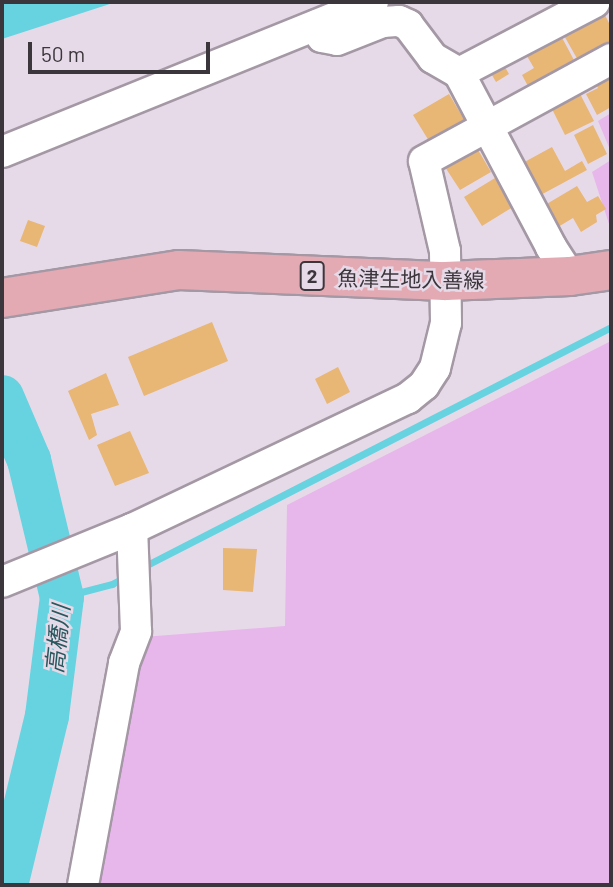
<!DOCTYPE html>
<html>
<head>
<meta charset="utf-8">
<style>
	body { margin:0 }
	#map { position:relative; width:613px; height:887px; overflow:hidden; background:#e7dae8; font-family:Barlow,"Noto Sans JP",sans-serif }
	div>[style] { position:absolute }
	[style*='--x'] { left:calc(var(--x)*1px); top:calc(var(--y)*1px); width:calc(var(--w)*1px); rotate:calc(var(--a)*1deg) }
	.green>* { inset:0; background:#e7b6eb }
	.water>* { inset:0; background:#67d3e0 }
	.stream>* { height:7px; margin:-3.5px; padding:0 3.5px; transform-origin:3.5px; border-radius:3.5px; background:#67d3e0 }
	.river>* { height:44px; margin:-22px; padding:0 22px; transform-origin:22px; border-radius:22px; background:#67d3e0 }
	.building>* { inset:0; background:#e8b675 }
	.roads { filter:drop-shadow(2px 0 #a498a5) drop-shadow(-2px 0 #a498a5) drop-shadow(0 2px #a498a5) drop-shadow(0 -2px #a498a5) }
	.minor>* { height:30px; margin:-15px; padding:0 15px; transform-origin:15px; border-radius:15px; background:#fff }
	.major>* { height:38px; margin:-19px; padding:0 19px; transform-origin:19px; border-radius:19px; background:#e3aab4 }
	span { translate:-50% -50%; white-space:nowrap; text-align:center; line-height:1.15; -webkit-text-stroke:5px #e7dae8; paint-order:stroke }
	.shield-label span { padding:2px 5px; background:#e7dae8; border:2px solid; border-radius:5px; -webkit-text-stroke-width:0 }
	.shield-label { font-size:19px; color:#3b363c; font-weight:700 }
	.street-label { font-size:21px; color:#3b363c }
	.water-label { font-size:23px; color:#28585d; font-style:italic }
	.frame { position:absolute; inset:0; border:4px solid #3b363c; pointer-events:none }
	.scale { position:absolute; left:28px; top:42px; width:182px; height:32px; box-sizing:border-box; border:4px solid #3b363c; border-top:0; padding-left:9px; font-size:21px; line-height:24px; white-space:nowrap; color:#3b363c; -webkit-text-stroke:5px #e7dae8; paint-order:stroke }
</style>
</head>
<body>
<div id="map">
	<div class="green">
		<i style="clip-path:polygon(611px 113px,611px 152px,598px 121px)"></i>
		<i style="clip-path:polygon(611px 160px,611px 230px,592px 172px)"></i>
		<i style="clip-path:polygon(611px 341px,611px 885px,91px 885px,143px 637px,285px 626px,287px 505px)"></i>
	</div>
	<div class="water">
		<i style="clip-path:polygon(2px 2px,116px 2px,2px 39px)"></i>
	</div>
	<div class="stream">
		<i style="--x:141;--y:568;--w:528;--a:-27.15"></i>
		<i style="--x:62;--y:597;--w:52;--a:-14.6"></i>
		<i style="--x:112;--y:584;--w:15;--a:-28"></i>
	</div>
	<div class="river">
		<i style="--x:2;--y:397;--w:69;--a:66.8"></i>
		<i style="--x:29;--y:460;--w:141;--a:76.5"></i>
		<i style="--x:62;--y:597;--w:120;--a:97.2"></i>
		<i style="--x:47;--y:716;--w:174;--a:103.6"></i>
	</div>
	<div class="building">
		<i style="clip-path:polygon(602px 9px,611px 27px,611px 44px,579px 62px,562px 32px)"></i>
		<i style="clip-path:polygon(559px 32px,575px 62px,529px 88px,522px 75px,534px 68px,524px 51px)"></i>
		<i style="clip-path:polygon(502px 62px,509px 74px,496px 82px,489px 70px)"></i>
		<i style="clip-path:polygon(607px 71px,611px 80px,611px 107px,597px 115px,586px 94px,598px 88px,593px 78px)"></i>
		<i style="clip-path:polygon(577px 88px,594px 121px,565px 135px,549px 103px)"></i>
		<i style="clip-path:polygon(449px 94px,465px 121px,429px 141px,413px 115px)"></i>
		<i style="clip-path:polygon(593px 125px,607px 154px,588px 164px,574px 135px)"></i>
		<i style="clip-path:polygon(474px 143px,491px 172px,460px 190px,443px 164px)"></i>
		<i style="clip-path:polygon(552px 147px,565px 171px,582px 161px,587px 170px,537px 197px,519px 165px)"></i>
		<i style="clip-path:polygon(495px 178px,513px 207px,482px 226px,464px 197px)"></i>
		<i style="clip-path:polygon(577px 186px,587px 202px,598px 196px,606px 209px,596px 215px,597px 222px,581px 232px,573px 218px,558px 227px,545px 205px)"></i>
		<i style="clip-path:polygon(28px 220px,45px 226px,37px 247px,20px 241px)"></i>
		<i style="clip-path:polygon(212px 322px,228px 361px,144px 396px,128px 357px)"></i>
		<i style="clip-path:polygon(338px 367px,350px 392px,327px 404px,315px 379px)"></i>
		<i style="clip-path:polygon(106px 373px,119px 405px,91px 414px,97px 435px,89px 440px,68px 391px)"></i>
		<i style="clip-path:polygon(130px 431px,149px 473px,115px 486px,97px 445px)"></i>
		<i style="clip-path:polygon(223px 548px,257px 549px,253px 592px,223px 590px)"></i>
	</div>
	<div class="roads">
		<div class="minor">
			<i style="--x:317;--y:25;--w:13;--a:67"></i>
			<i style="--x:322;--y:37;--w:15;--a:11"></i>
			<i style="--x:337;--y:40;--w:49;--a:-21.4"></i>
			<i style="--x:383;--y:22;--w:16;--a:-4"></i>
			<i style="--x:399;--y:21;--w:10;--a:24"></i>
			<i style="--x:408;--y:25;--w:41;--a:52.9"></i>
			<i style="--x:433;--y:58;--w:30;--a:30"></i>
			<i style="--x:459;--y:73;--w:197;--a:62.1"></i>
			<i style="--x:551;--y:247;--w:35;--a:57"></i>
			<i style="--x:459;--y:73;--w:153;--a:-27.6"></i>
			<i style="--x:2;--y:152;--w:400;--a:-22"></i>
			<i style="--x:2;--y:582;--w:140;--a:-22.2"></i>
			<i style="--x:132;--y:529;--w:306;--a:-25.4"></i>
			<i style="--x:408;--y:398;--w:21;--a:-39"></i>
			<i style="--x:424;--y:385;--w:20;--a:-57"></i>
			<i style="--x:435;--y:368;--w:46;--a:-76.3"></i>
			<i style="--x:446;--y:323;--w:72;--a:-90.8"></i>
			<i style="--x:445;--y:251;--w:92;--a:-103.1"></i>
			<i style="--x:424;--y:161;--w:213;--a:-28.6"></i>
			<i style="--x:83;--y:885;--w:226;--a:-79.5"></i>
			<i style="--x:124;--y:663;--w:34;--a:-69"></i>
			<i style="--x:136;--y:631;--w:102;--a:-92.2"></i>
		</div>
		<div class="major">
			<i style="--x:2;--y:298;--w:179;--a:-9"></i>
			<i style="--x:179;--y:270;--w:266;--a:2.4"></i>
			<i style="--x:445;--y:281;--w:125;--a:-2.3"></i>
			<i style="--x:570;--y:276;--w:41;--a:-8.3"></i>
		</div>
	</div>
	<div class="shield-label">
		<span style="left:312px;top:276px">2</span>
	</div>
	<div class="street-label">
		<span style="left:411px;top:279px;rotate:1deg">魚津生地入善線</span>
	</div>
	<div class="water-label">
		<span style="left:57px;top:639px;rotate:-84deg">高橋川</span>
	</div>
	<div class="frame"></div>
	<div class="scale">50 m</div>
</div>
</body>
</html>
